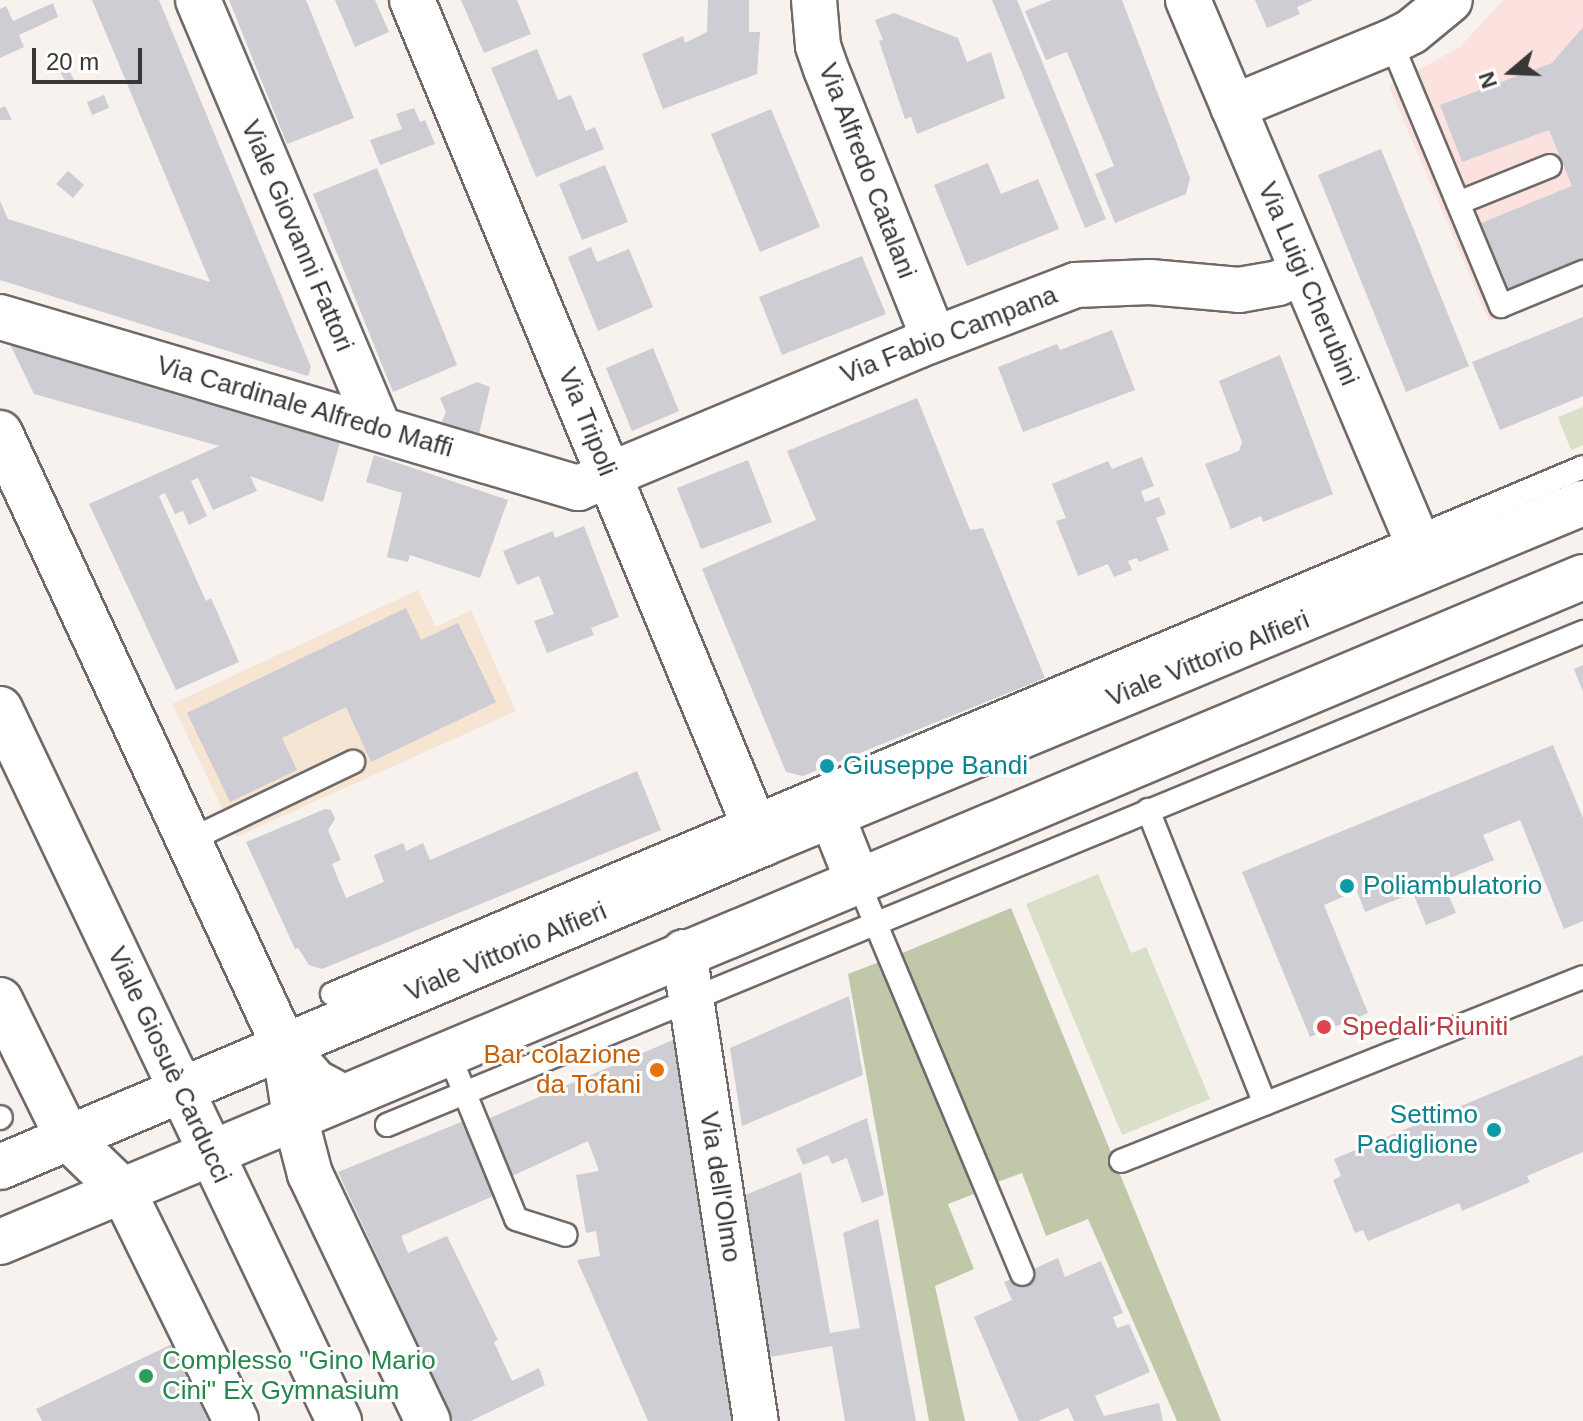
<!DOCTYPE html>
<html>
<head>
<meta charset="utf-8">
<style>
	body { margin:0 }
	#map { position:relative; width:1583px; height:1421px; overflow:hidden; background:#f7f2ee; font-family:Helvetica,sans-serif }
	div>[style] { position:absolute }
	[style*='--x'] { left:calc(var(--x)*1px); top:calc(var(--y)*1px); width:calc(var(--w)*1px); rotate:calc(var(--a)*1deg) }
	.commercial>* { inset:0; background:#f7e5d4 }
	.education>* { inset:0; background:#fce2de }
	.green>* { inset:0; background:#dae0c7 }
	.forest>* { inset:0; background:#c1c8aa }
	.building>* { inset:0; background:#cdcdd3 }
	.roads { filter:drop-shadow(2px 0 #6f6a67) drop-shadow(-2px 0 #6f6a67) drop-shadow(0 2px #6f6a67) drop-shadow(0 -2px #6f6a67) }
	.lane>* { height:22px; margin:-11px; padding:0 11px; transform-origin:11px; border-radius:11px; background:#fff }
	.street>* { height:44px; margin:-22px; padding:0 22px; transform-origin:22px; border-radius:22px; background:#fff }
	.secondary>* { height:44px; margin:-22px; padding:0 22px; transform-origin:22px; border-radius:22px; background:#fff }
	.dots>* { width:22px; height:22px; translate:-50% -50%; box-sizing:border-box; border:4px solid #fff; border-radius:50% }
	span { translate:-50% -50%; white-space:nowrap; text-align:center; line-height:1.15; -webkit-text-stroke:6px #fff; paint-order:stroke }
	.street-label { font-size:26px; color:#393736 }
	.culture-label { font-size:26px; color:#0d838f }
	.left { translate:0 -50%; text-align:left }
	.right { translate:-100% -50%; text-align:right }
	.health-label { font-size:26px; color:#be3a42 }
	.food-label { font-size:26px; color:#c56008 }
	.leisure-label { font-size:26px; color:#27864d }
	.north { position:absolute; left:1471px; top:32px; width:80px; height:80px; -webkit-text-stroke:6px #fff; paint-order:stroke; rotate:251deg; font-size:22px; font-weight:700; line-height:32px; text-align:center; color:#393736 }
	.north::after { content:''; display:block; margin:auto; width:28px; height:36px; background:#393736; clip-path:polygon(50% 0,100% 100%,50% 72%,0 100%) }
	.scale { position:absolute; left:32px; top:48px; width:110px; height:36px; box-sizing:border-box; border:4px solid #393736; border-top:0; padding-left:10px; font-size:24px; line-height:28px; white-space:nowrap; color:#393736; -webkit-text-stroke:6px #fff; paint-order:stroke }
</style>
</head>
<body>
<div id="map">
	<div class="commercial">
		<i style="clip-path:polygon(418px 590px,436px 627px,471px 610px,516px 711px,236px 837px,172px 704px)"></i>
	</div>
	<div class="education">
		<i style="clip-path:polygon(1503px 0,1583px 0,1583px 282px,1489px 321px,1389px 86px,1460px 47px)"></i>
	</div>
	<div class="green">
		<i style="clip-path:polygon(1583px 407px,1583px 445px,1571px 450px,1558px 417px)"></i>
		<i style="clip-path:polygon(1098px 874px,1131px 953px,1146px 947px,1210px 1099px,1122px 1135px,1026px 904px)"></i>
	</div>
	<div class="forest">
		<i style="clip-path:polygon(1011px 908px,1221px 1421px,1177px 1421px,1088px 1219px,1046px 1236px,1022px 1173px,992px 1184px,900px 954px)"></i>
		<i style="clip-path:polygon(882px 961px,974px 1194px,948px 1204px,974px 1269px,935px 1286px,965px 1421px,929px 1421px,848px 974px)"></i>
	</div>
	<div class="building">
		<i style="clip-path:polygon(92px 0,159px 0,311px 367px,308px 376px,0 280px,0 201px,8px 219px,210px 282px)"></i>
		<i style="clip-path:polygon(229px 0,306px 0,354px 118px,287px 144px)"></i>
		<i style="clip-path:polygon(335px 0,375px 0,389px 32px,355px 47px)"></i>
		<i style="clip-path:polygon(461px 0,517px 0,531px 34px,484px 53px)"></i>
		<i style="clip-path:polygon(708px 0,749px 0,749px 32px,760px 32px,757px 74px,663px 109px,642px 54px,683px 36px,685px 43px,707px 32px)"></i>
		<i style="clip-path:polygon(992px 0,1017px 0,1106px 219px,1085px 228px)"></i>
		<i style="clip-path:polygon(1052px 0,1122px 0,1190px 178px,1186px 194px,1115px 223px,1095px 174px,1114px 166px,1067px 52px,1046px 60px,1025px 11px)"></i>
		<i style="clip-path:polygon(1255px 0,1313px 0,1297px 7px,1300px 14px,1267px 28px)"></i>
		<i style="clip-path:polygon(53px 3px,58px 17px,19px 35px,24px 47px,0 58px,0 9px,6px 6px,13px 21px)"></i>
		<i style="clip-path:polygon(894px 13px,958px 38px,967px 62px,991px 52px,1005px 98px,917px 134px,911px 117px,905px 119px,879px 41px,883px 40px,875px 20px)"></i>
		<i style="clip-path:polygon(1583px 27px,1583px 263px,1509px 293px,1479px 224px,1572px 186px,1549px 130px,1462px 162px,1440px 105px,1552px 63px)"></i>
		<i style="clip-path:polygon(537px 49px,558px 100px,571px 95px,586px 131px,595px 127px,604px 149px,536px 177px,491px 68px)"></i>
		<i style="clip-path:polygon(67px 66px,74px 80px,67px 84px,59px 70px)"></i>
		<i style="clip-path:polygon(104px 95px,109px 108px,92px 115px,87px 102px)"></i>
		<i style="clip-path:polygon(5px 106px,12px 120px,0 120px,0 108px)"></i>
		<i style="clip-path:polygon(414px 108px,420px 122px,425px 120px,435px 144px,380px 165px,370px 140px,402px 129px,396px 114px)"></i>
		<i style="clip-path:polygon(771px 109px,820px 227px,760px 252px,711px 134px)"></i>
		<i style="clip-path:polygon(1381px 149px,1469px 366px,1406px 392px,1318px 175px)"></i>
		<i style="clip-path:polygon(988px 163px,1001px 194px,1038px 179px,1059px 229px,967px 266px,934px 185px)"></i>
		<i style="clip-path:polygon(605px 165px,628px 222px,582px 240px,559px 184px)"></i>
		<i style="clip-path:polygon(377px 168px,457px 365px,393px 392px,313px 194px)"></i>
		<i style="clip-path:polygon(68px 171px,84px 185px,73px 198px,56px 184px)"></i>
		<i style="clip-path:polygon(591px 247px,597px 262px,629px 249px,653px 307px,598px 331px,568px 257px)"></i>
		<i style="clip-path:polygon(862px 256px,886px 314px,782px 355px,759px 297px)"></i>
		<i style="clip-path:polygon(1583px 317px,1583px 396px,1500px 430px,1472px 362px)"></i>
		<i style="clip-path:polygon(1112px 330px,1135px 390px,1023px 432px,998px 367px,1057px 344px,1060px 350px)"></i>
		<i style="clip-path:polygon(8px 340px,340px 442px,323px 502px,250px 476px,257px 491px,213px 510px,198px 478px,191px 481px,207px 516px,189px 525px,183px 511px,175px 514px,165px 493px,159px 496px,206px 601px,211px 598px,239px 662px,176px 690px,89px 504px,219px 446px,34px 394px)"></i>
		<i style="clip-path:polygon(653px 348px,679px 411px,632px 431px,606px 368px)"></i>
		<i style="clip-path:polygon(1280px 355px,1333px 494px,1263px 522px,1261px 516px,1231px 529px,1205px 464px,1239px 451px,1242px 442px,1219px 381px)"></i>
		<i style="clip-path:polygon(477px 382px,490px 387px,478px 439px,439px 428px,446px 412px,440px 398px)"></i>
		<i style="clip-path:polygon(917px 398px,970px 530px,983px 528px,1045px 678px,803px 776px,786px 772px,702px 569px,816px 520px,787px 451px)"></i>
		<i style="clip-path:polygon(374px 455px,508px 500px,480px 578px,410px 555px,408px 562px,387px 557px,402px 493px,366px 482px)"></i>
		<i style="clip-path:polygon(1142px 457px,1154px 486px,1141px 491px,1145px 502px,1159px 497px,1166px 514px,1156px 518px,1169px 550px,1139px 562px,1137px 558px,1128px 561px,1132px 570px,1114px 577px,1108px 564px,1078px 576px,1056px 521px,1066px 518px,1052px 484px,1108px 461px,1112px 469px)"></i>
		<i style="clip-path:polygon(748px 460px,772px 522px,701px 549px,677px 488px)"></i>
		<i style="clip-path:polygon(584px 526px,619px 617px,591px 628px,594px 635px,547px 653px,534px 621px,554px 614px,539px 576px,517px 585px,503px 551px,553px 531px,555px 538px)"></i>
		<i style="clip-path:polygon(406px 608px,421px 640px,458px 623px,496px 702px,371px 762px,346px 707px,282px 738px,297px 770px,230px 802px,187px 713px)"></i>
		<i style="clip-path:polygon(1583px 665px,1583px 692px,1574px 669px)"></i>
		<i style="clip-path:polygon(1553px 745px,1583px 818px,1583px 921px,1564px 929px,1520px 820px,1483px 835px,1494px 860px,1443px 881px,1456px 913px,1426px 925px,1413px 893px,1365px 912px,1357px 891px,1324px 905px,1368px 1013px,1310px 1037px,1242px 872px)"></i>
		<i style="clip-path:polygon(637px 771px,661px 830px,322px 969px,309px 965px,298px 948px,295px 949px,246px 842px,325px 809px,331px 810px,335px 819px,328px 830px,341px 860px,332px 864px,346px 898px,384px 882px,374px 855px,403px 843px,406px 851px,423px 843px,430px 860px)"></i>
		<i style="clip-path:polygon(849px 996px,863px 1075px,742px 1126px,730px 1048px)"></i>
		<i style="clip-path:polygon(680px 1037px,741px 1421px,648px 1421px,577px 1260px,600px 1256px,596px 1231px,586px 1233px,576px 1175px,599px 1171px,588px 1141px,508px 1178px,485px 1120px)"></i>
		<i style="clip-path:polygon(1583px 1055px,1583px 1152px,1527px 1176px,1530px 1182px,1462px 1211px,1459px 1203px,1368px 1241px,1363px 1230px,1355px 1233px,1333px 1180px,1341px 1176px,1334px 1159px)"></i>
		<i style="clip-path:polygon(867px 1118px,884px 1195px,862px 1203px,847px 1158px,832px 1164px,828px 1155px,803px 1165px,796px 1149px)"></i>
		<i style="clip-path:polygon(466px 1120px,498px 1194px,401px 1236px,408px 1253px,447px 1236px,498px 1340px,494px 1342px,512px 1381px,539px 1368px,545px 1385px,471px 1421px,454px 1421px,338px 1172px)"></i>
		<i style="clip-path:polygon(801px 1172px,830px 1333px,860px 1328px,843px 1233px,878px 1219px,916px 1421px,845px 1421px,832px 1346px,770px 1357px,743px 1196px)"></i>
		<i style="clip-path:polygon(1058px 1258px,1065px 1277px,1101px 1261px,1123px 1313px,1113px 1317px,1117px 1328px,1129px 1324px,1150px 1372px,1095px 1396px,1104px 1416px,1159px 1403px,1163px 1421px,1074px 1421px,1068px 1408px,1038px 1421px,1019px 1421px,974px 1317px,1012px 1300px,1004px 1282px)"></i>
		<i style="clip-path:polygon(172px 1344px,208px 1421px,42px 1421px,36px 1409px)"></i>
	</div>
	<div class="roads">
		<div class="lane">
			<i style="--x:1391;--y:42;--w:286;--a:67.4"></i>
			<i style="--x:1501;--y:306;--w:89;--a:-22.5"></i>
			<i style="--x:1458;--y:203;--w:99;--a:-21.9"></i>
			<i style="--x:1148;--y:810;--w:316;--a:68.3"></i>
			<i style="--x:190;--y:840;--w:181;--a:-25.6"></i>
			<i style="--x:857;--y:879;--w:428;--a:67.3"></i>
			<i style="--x:332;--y:994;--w:1357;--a:-22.84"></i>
			<i style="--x:448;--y:1052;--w:180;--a:67.8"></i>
			<i style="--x:516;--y:1219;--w:52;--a:17.7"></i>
			<i style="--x:0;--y:1118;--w:1;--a:-45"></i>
			<i style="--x:387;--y:1125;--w:1294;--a:-22.4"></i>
			<i style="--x:1121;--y:1161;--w:497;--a:-21.7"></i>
		</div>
		<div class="street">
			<i style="--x:198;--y:0;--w:465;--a:67.1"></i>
			<i style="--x:412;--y:0;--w:914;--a:67.48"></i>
			<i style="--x:814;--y:0;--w:46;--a:85"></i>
			<i style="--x:818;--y:46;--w:24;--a:71"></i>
			<i style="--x:826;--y:69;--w:291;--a:68.2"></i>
			<i style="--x:1188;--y:0;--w:616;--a:67.06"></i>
			<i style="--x:1233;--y:107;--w:171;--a:-22.4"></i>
			<i style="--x:1391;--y:42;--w:22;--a:-27"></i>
			<i style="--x:1411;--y:32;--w:50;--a:-39.4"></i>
			<i style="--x:0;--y:317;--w:603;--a:16.48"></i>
			<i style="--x:578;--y:488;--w:368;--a:-22.7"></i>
			<i style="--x:917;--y:346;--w:170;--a:-21"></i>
			<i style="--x:1076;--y:285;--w:74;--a:-2.3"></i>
			<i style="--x:1150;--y:282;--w:89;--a:5.1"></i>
			<i style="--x:1239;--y:290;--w:40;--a:-10"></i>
			<i style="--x:1278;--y:283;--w:27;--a:-24"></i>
			<i style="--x:832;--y:816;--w:68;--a:68.4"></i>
			<i style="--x:684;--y:952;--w:474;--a:81.3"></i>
			<i style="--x:284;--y:1046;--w:72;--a:81.2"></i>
			<i style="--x:295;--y:1117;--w:59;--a:75.3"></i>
			<i style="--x:310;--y:1174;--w:274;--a:64.5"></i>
		</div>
		<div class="secondary">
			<i style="--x:0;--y:433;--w:676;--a:65.14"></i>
			<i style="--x:284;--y:1046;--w:48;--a:49.3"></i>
			<i style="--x:315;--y:1082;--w:30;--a:28"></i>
			<i style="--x:0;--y:709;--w:789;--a:64.54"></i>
			<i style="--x:0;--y:1000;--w:154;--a:63.8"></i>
			<i style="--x:68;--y:1138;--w:76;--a:43.9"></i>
			<i style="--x:123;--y:1191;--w:256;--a:63.8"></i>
			<i style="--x:0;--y:1167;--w:828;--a:-22.97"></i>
			<i style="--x:762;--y:844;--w:889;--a:-22.56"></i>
			<i style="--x:0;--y:1242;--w:1717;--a:-22.79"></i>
		</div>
	</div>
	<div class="dots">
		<i style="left:827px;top:766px;background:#0f9aa8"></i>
		<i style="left:1347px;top:886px;background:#0f9aa8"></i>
		<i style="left:1324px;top:1027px;background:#e0444e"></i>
		<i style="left:657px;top:1070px;background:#e8710a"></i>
		<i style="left:1494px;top:1130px;background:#0f9aa8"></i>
		<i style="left:146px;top:1376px;background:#2e9e5b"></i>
	</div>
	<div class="street-label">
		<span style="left:867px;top:171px;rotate:69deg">Via Alfredo Catalani</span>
		<span style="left:297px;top:236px;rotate:67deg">Viale Giovanni Fattori</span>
		<span style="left:1308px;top:284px;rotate:67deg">Via Luigi Cherubini</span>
		<span style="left:949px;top:335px;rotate:-21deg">Via Fabio Campana</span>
		<span style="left:305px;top:407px;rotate:16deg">Via Cardinale Alfredo Maffi</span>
		<span style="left:587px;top:422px;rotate:68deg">Via Tripoli</span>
		<span style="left:1208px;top:659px;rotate:-22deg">Viale Vittorio Alfieri</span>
		<span style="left:506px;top:952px;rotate:-23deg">Viale Vittorio Alfieri</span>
		<span style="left:169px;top:1065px;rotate:65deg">Viale Giosuè Carducci</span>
		<span style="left:720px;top:1187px;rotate:81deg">Via dell'Olmo</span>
	</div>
	<div class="culture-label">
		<span class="left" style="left:843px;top:766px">Giuseppe Bandi</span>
		<span class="left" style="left:1363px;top:886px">Poliambulatorio</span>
		<span class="right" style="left:1478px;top:1130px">Settimo<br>Padiglione</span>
	</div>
	<div class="health-label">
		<span class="left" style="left:1342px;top:1027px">Spedali Riuniti</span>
	</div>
	<div class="food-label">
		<span class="right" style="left:641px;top:1070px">Bar colazione<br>da Tofani</span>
	</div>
	<div class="leisure-label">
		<span class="left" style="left:162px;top:1376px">Complesso "Gino Mario<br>Cini" Ex Gymnasium</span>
	</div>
	<div class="north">N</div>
	<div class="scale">20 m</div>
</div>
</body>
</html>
